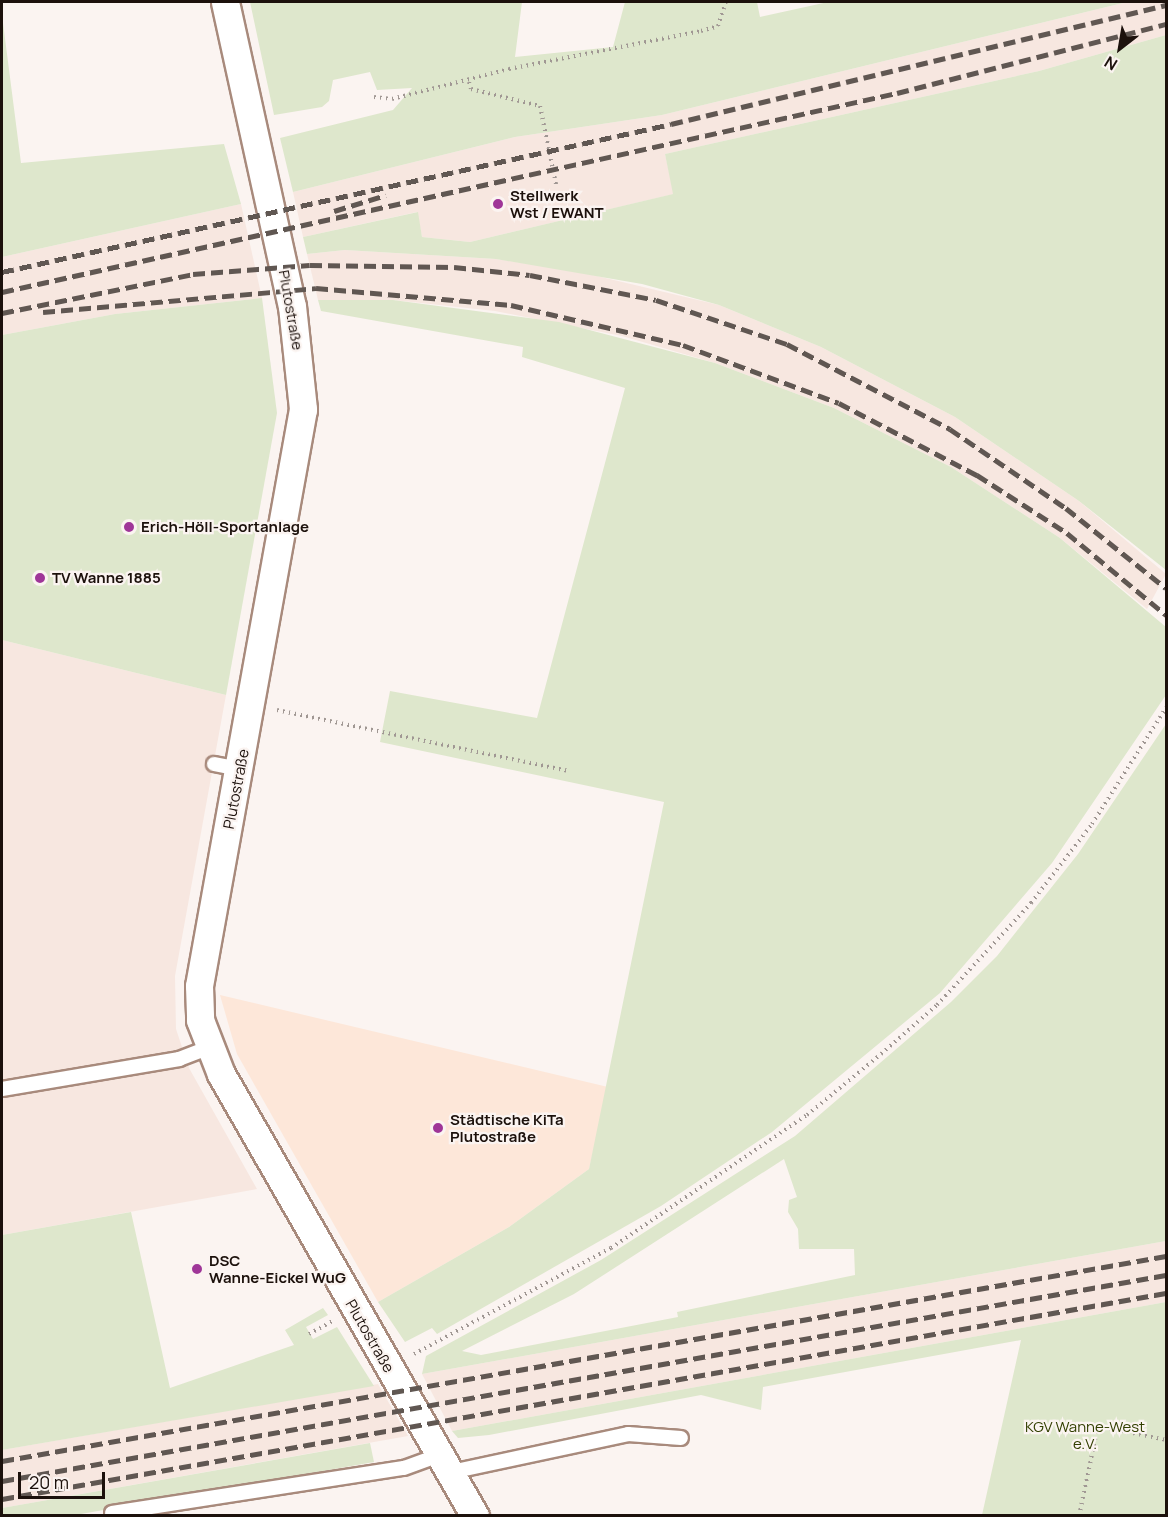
<!DOCTYPE html>
<html>
<head>
<meta charset="utf-8">
<style>
	body { margin:0 }
	#map { position:relative; width:1168px; height:1517px; overflow:hidden; background:#fbf4f1; font-family:Manrope,sans-serif }
	div>[style] { position:absolute }
	[style*='--x'] { left:calc(var(--x)*1px); top:calc(var(--y)*1px); width:calc(var(--w)*1px); rotate:calc(var(--a)*1deg) }
	.built>* { inset:0; background:#f7e7e0 }
	.education>* { inset:0; background:#fde7d9 }
	.green>* { inset:0; background:#dee7cc }
	.path>* { height:4px; margin-top:-2px; transform-origin:0; background:repeating-linear-gradient(90deg,#a09793 0 1.5px,transparent 0 6px) }
	.roads { filter:drop-shadow(2px 0 #a88a7c) drop-shadow(-2px 0 #a88a7c) drop-shadow(0 2px #a88a7c) drop-shadow(0 -2px #a88a7c) }
	.service>* { height:14px; margin:-7px; padding:0 7px; transform-origin:7px; border-radius:7px; background:#fff }
	.minor>* { height:27px; margin:-13.5px; padding:0 13.5px; transform-origin:13.5px; border-radius:13.5px; background:#fff }
	.rail>* { height:4.5px; margin-top:-2.25px; transform-origin:0; background:repeating-linear-gradient(90deg,#605752 0 12px,transparent 0 18px) }
	.dots>* { width:16px; height:16px; translate:-50% -50%; box-sizing:border-box; border:3px solid #fbf4f1; border-radius:50% }
	span { translate:-50% -50%; white-space:nowrap; text-align:center; line-height:1.15; -webkit-text-stroke:4.5px #fbf4f1; paint-order:stroke }
	.poi-label { font-size:15px; color:#1c110c; font-weight:700 }
	.left { translate:0 -50%; text-align:left }
	.street-label { font-size:15px; color:#1c110c }
	.park-label { font-size:15px; color:#323f00 }
	.frame { position:absolute; inset:0; border:3px solid #1c110c; pointer-events:none }
	.north { position:absolute; left:1090px; top:18px; width:60px; height:60px; -webkit-text-stroke:4px #fbf4f1; paint-order:stroke; rotate:211deg; font-size:16px; font-weight:700; line-height:24px; text-align:center; color:#1c110c }
	.north::after { content:''; display:block; margin:auto; width:21px; height:27px; background:#1c110c; clip-path:polygon(50% 0,100% 100%,50% 72%,0 100%) }
	.scale { position:absolute; left:18px; top:1472px; width:87px; height:27px; box-sizing:border-box; border:3px solid #1c110c; border-top:0; padding-left:8px; font-size:18px; line-height:21px; white-space:nowrap; color:#1c110c; -webkit-text-stroke:4px #fbf4f1; paint-order:stroke }
</style>
</head>
<body>
<div id="map">
	<div class="built">
		<i style="clip-path:polygon(1127px 2px,1166px 2px,1166px 35px,1039px 71px,665px 154px,674px 194px,470px 242px,422px 237px,417px 212px,303px 237px,293px 192px,515px 137px,662px 115px)"></i>
		<i style="clip-path:polygon(241px 204px,262px 298px,115px 314px,2px 335px,2px 257px)"></i>
		<i style="clip-path:polygon(345px 250px,496px 259px,576px 271px,719px 305px,821px 347px,955px 417px,1079px 501px,1166px 574px,1147px 609px,1060px 538px,951px 467px,834px 408px,715px 363px,622px 336px,495px 311px,393px 300px,318px 300px,307px 254px)"></i>
		<i style="clip-path:polygon(2px 640px,226px 695px,175px 976px,176px 1029px,189px 1068px,257px 1189px,2px 1235px)"></i>
		<i style="clip-path:polygon(1166px 1241px,1166px 1302px,452px 1431px,422px 1374px)"></i>
		<i style="clip-path:polygon(378px 1384px,408px 1436px,2px 1508px,2px 1450px)"></i>
	</div>
	<div class="education">
		<i style="clip-path:polygon(220px 995px,608px 1087px,589px 1169px,509px 1227px,378px 1302px,237px 1054px)"></i>
	</div>
	<div class="green">
		<i style="clip-path:polygon(250px 2px,522px 2px,515px 57px,613px 47px,625px 2px,757px 2px,760px 17px,828px 2px,1127px 2px,662px 115px,515px 137px,293px 192px,280px 138px,393px 110px,412px 88px,377px 90px,370px 72px,333px 80px,329px 101px,322px 107px,274px 115px)"></i>
		<i style="clip-path:polygon(2px 15px,21px 163px,224px 144px,241px 204px,2px 257px)"></i>
		<i style="clip-path:polygon(1166px 35px,1166px 570px,1079px 501px,955px 417px,821px 347px,719px 305px,642px 284px,496px 259px,345px 250px,307px 254px,303px 237px,418px 212px,422px 237px,470px 242px,673px 194px,665px 154px,1039px 71px)"></i>
		<i style="clip-path:polygon(262px 298px,277px 413px,226px 695px,2px 640px,2px 335px,115px 314px)"></i>
		<i style="clip-path:polygon(318px 300px,393px 300px,559px 322px,715px 363px,834px 408px,951px 467px,1060px 538px,1166px 627px,1166px 695px,1052px 863px,940px 993px,772px 1132px,661px 1206px,437px 1334px,432px 1328px,405px 1342px,378px 1302px,509px 1227px,589px 1169px,664px 802px,380px 742px,390px 691px,537px 718px,625px 388px,522px 357px,523px 347px,321px 311px)"></i>
		<i style="clip-path:polygon(evenodd,1166px 724px,1166px 1241px,422px 1374px,426px 1356px,601px 1260px,795px 1136px,951px 1002px,997px 956px,1078px 854px,1166px 724px,784px 1159px,797px 1197px,789px 1200px,788px 1212px,798px 1229px,799px 1249px,854px 1249px,855px 1275px,677px 1312px,678px 1317px,481px 1355px,462px 1351px,574px 1294px,784px 1159px)"></i>
		<i style="clip-path:polygon(131px 1212px,170px 1388px,294px 1345px,285px 1330px,323px 1308px,328px 1315px,306px 1327px,313px 1339px,337px 1327px,374px 1386px,2px 1450px,2px 1235px)"></i>
		<i style="clip-path:polygon(1166px 1302px,1166px 1515px,982px 1515px,1021px 1340px,763px 1387px,761px 1410px,701px 1395px,489px 1435px,458px 1438px,452px 1431px)"></i>
		<i style="clip-path:polygon(370px 1443px,374px 1462px,81px 1514px,2px 1516px,2px 1508px)"></i>
	</div>
	<div class="path">
		<i style="--x:469;--y:82;--w:7;--a:74"></i>
		<i style="--x:471;--y:89;--w:71;--a:13.8"></i>
		<i style="--x:540;--y:106;--w:80;--a:78.4"></i>
		<i style="--x:374;--y:97;--w:18;--a:6"></i>
		<i style="--x:392;--y:99;--w:121;--a:-14.4"></i>
		<i style="--x:509;--y:69;--w:196;--a:-11.2"></i>
		<i style="--x:701;--y:31;--w:18;--a:-16"></i>
		<i style="--x:718;--y:26;--w:25;--a:-72"></i>
		<i style="--x:277;--y:710;--w:298;--a:11.8"></i>
		<i style="--x:309;--y:1334;--w:26;--a:-29"></i>
		<i style="--x:414;--y:1354;--w:224;--a:-28.3"></i>
		<i style="--x:611;--y:1248;--w:237;--a:-34.2"></i>
		<i style="--x:807;--y:1115;--w:96;--a:-39.5"></i>
		<i style="--x:881;--y:1054;--w:74;--a:-41.2"></i>
		<i style="--x:937;--y:1005;--w:139;--a:-47.3"></i>
		<i style="--x:1031;--y:903;--w:100;--a:-52.3"></i>
		<i style="--x:1092;--y:824;--w:138;--a:-57.5"></i>
		<i style="--x:1079;--y:1516;--w:92;--a:-78.1"></i>
		<i style="--x:1098;--y:1426;--w:69;--a:11.6"></i>
	</div>
	<div class="roads">
		<div class="service">
			<i style="--x:214;--y:764;--w:26;--a:11"></i>
			<i style="--x:2;--y:1089;--w:180;--a:-9.6"></i>
			<i style="--x:179;--y:1059;--w:30;--a:-21"></i>
			<i style="--x:451;--y:1472;--w:181;--a:-12.1"></i>
			<i style="--x:628;--y:1434;--w:53;--a:4.3"></i>
			<i style="--x:112;--y:1513;--w:295;--a:-8.8"></i>
			<i style="--x:404;--y:1468;--w:38;--a:-20"></i>
		</div>
		<div class="minor">
			<i style="--x:225;--y:2;--w:311;--a:77.6"></i>
			<i style="--x:292;--y:306;--w:104;--a:83.9"></i>
			<i style="--x:303;--y:409;--w:586;--a:100.22"></i>
			<i style="--x:199;--y:986;--w:34;--a:88"></i>
			<i style="--x:200;--y:1020;--w:58;--a:68.7"></i>
			<i style="--x:221;--y:1074;--w:510;--a:60.12"></i>
		</div>
	</div>
	<div class="rail">
		<i style="--x:334;--y:211;--w:54;--a:-17.1"></i>
		<i style="--x:2;--y:272;--w:685;--a:-12.47"></i>
		<i style="--x:671;--y:124;--w:509;--a:-13.52"></i>
		<i style="--x:2;--y:292;--w:917;--a:-12.54"></i>
		<i style="--x:897;--y:93;--w:278;--a:-14.4"></i>
		<i style="--x:43;--y:312;--w:274;--a:-5"></i>
		<i style="--x:316;--y:288;--w:196;--a:5"></i>
		<i style="--x:511;--y:305;--w:177;--a:13.1"></i>
		<i style="--x:683;--y:345;--w:166;--a:20.4"></i>
		<i style="--x:839;--y:403;--w:156;--a:27.6"></i>
		<i style="--x:977;--y:475;--w:107;--a:32.8"></i>
		<i style="--x:1067;--y:533;--w:129;--a:39.6"></i>
		<i style="--x:2;--y:313;--w:195;--a:-11.5"></i>
		<i style="--x:193;--y:274;--w:117;--a:-4.4"></i>
		<i style="--x:310;--y:265;--w:144;--a:0.8"></i>
		<i style="--x:454;--y:267;--w:76;--a:6"></i>
		<i style="--x:530;--y:275;--w:128;--a:11.2"></i>
		<i style="--x:656;--y:300;--w:138;--a:18.6"></i>
		<i style="--x:787;--y:344;--w:184;--a:27.5"></i>
		<i style="--x:950;--y:429;--w:140;--a:34.3"></i>
		<i style="--x:1066;--y:508;--w:128;--a:38.7"></i>
		<i style="--x:2;--y:1461;--w:1182;--a:-9.99"></i>
		<i style="--x:2;--y:1481;--w:1182;--a:-10.04"></i>
		<i style="--x:2;--y:1499;--w:1182;--a:-10.04"></i>
	</div>
	<div class="dots">
		<i style="left:498px;top:204px;background:#9f3698"></i>
		<i style="left:129px;top:527px;background:#9f3698"></i>
		<i style="left:40px;top:578px;background:#9f3698"></i>
		<i style="left:438px;top:1128px;background:#9f3698"></i>
		<i style="left:197px;top:1269px;background:#9f3698"></i>
	</div>
	<div class="poi-label">
		<span class="left" style="left:510px;top:204px">Stellwerk<br>Wst / EWANT</span>
		<span class="left" style="left:141px;top:527px">Erich-Höll-Sportanlage</span>
		<span class="left" style="left:52px;top:578px">TV Wanne 1885</span>
		<span class="left" style="left:450px;top:1128px">Städtische KiTa<br>Plutostraße</span>
		<span class="left" style="left:209px;top:1269px">DSC<br>Wanne-Eickel WuG</span>
	</div>
	<div class="street-label">
		<span style="left:291px;top:310px;rotate:80deg">Plutostraße</span>
		<span style="left:236px;top:789px;rotate:-79deg">Plutostraße</span>
		<span style="left:370px;top:1336px;rotate:60deg">Plutostraße</span>
	</div>
	<div class="park-label">
		<span style="left:1085px;top:1435px">KGV Wanne-West<br>e.V.</span>
	</div>
	<div class="frame"></div>
	<div class="north">N</div>
	<div class="scale">20 m</div>
</div>
</body>
</html>
